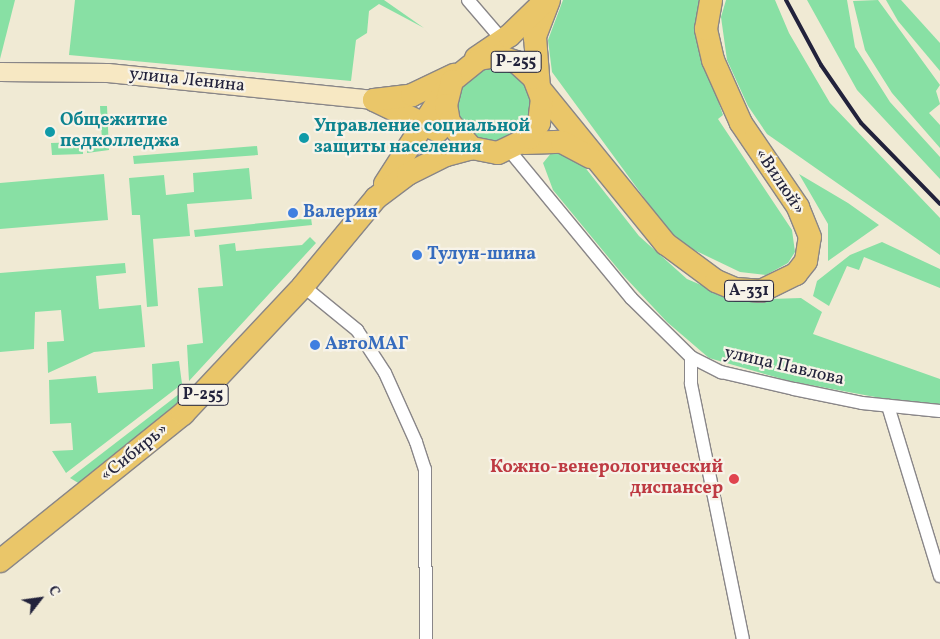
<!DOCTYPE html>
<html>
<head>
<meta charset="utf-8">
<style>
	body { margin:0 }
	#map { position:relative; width:940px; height:639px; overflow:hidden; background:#f0ead4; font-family:Vollkorn,serif }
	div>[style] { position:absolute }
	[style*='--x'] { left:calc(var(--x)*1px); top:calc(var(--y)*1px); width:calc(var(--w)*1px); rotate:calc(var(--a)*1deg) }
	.green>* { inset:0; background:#88e0a4 }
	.round { border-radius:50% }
	.roads { filter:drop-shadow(1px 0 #898688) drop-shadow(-1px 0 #898688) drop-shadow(0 1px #898688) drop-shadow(0 -1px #898688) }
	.street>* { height:12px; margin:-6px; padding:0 6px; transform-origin:6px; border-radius:6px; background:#fff }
	.secondary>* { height:18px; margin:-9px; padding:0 9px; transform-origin:9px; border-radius:9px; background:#f7e8c3 }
	.highway>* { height:22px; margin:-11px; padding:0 11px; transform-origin:11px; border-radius:11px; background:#eac669 }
	.rail>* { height:4px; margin:-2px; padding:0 2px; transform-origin:2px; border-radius:2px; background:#22223b }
	.dots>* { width:14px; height:14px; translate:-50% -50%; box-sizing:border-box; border:2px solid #f7f3e8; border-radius:50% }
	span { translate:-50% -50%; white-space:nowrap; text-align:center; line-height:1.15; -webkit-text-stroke:4.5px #f7f3e8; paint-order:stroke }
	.shield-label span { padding:1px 4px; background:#f7f3e8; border:1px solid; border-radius:4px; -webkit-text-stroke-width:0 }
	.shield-label { font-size:16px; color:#22223b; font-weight:700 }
	.street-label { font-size:18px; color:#22223b }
	.culture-label { font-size:18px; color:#0d838f; font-weight:700 }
	.left { translate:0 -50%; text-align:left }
	.shop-label { font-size:18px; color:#366cbe; font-weight:700 }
	.health-label { font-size:18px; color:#be3a42; font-weight:700 }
	.right { translate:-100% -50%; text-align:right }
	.north { position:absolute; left:15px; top:574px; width:50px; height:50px; -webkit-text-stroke:4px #f7f3e8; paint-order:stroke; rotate:60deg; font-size:14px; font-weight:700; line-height:20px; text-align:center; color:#22223b }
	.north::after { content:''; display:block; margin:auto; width:18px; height:22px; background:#22223b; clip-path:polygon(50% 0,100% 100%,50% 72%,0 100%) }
</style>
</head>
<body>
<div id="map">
	<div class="green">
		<i style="clip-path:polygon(0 0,15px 0,0 59px)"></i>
		<i style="clip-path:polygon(75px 0,384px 0,424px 28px,379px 4px,369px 11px,367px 33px,356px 40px,351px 81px,69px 55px)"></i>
		<i style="clip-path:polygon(563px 0,699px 0,696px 36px,723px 115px,718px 119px,792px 230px,795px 252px,788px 263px,766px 275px,740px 272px,690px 248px,667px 229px,552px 72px,548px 40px)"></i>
		<i style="clip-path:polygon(726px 0,775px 0,789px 33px,830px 103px,940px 218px,940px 255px,767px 134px,748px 106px,727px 60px,721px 17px)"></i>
		<i style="clip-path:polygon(807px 0,847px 0,855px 47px,890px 102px,940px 157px,940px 179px,857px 90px)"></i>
		<i style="clip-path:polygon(878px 0,940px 85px,936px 91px,940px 104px,929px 113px,940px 125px,940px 148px,892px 93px,865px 50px,853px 1px)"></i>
		<i style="clip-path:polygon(886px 0,901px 0,940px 43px,940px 71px,898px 21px)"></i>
		<i class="round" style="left:456px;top:67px;width:76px;height:76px"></i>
		<i style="clip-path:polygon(100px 106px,107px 106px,109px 150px,87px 153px,87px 142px,102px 141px)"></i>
		<i style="clip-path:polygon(83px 142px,83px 154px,52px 155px,51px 143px)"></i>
		<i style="clip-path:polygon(257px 146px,258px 155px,134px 164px,133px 156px)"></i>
		<i style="clip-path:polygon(562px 151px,580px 161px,639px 236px,687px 279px,736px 300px,801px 298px,822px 312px,813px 334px,940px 379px,940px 409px,789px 381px,709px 358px,667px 322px,623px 275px,553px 190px,543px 163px,552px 152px)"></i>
		<i style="clip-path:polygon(249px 168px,252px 199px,187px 204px,190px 236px,153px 239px,158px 306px,147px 307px,140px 215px,132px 215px,129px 178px,164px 175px,166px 195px,194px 192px,193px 173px)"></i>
		<i style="clip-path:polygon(104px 174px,108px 220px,0 229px,0 183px)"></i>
		<i style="clip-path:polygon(799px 174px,848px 203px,879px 225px,828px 261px,828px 224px)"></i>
		<i style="clip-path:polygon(311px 218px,312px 225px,195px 237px,194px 230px)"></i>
		<i style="clip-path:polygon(310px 237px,316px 243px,189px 381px,187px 345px,203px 343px,198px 288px,223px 286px,219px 245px,235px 243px,236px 251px,302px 245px)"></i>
		<i style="clip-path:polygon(882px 242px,940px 269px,940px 288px,864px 257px,859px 270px,847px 266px,829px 306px,813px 296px,817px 281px,850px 255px)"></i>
		<i style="clip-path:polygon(125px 263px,126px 273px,96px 276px,99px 309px,141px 305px,145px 347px,94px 352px,48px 373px,47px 342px,64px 341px,61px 310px,35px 312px,34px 349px,0 352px,0 273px)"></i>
		<i style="clip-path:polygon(179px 361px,182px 384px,66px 473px,52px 451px,73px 450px,71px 423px,50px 424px,49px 380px,96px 376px,98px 393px,153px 389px,152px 364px)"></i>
		<i style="clip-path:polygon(183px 391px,183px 400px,80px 484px,70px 478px)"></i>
	</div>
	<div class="roads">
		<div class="street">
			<i style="--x:468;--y:0;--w:57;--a:49.3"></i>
			<i style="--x:509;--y:150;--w:192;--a:50.5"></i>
			<i style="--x:631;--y:298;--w:84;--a:44.5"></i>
			<i style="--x:691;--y:357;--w:34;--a:27"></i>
			<i style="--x:721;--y:372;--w:75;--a:13.1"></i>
			<i style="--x:794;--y:389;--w:69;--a:11.6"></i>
			<i style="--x:862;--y:403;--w:78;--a:5.9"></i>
			<i style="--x:303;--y:286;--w:70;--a:39.2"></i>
			<i style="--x:357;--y:330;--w:51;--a:56.9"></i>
			<i style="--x:385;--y:373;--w:76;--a:65.8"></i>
			<i style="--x:416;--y:442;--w:28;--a:72"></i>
			<i style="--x:425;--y:469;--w:170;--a:89.7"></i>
			<i style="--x:691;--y:357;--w:27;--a:90"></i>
			<i style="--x:691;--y:384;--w:260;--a:78.5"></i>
			<i style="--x:888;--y:406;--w:178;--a:73"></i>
		</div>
		<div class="secondary">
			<i style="--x:0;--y:72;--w:108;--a:0.5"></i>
			<i style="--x:108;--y:73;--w:267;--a:5.8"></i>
		</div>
		<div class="highway">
			<i style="--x:549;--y:0;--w:40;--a:111"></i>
			<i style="--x:535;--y:37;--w:51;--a:85.5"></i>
			<i style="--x:539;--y:88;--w:201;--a:50.9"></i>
			<i style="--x:666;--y:244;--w:62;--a:36.5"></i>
			<i style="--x:716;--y:281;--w:21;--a:23"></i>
			<i style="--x:735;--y:289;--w:26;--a:4"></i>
			<i style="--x:761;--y:291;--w:39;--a:-26"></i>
			<i style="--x:796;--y:274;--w:16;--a:-52"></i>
			<i style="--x:806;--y:261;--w:24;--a:-81"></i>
			<i style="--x:810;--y:237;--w:32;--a:-112"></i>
			<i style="--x:798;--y:207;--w:102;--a:-124.2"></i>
			<i style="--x:741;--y:123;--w:69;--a:-114"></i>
			<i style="--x:713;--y:60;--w:32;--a:-103"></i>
			<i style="--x:706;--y:29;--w:29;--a:-80"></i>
			<i style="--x:476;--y:58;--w:40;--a:-34"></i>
			<i style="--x:509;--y:36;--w:49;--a:-44.2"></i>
			<i style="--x:374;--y:100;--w:71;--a:25.8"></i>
			<i style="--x:374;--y:100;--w:38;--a:-7"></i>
			<i style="--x:412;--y:95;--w:47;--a:-25.5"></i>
			<i style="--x:524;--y:143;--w:38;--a:-2"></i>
			<i style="--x:562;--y:142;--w:32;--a:28"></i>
			<i style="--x:385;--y:184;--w:113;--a:-57.3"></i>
			<i style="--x:0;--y:561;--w:235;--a:-38.8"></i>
			<i style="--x:183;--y:414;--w:175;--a:-46.8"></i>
			<i style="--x:303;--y:286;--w:114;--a:-50.3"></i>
			<i style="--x:376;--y:198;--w:40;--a:-37"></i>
			<i style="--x:408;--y:174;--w:42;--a:-26.6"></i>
			<i style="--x:446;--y:155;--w:27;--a:-15"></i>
			<i style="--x:472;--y:148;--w:26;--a:11"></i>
			<i style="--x:498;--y:153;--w:34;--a:-26"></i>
			<i style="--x:529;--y:138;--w:18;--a:-56"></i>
			<i style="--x:539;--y:123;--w:24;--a:-83"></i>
			<i style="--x:542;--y:99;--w:22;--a:-111"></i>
			<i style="--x:534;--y:78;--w:24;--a:-138"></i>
			<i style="--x:516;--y:62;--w:20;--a:-162"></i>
			<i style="--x:497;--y:56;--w:18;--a:171"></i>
			<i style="--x:479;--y:59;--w:35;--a:141"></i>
			<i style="--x:452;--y:81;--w:25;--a:104"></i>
			<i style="--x:446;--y:105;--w:17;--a:80"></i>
			<i style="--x:449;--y:122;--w:35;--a:49"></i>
		</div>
	</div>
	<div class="rail">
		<i style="--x:786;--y:0;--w:74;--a:61.7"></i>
		<i style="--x:821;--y:65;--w:70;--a:55.4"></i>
		<i style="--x:861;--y:123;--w:113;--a:45.7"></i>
	</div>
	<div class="dots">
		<i style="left:50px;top:132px;background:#0f9aa8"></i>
		<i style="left:304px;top:138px;background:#0f9aa8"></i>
		<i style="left:293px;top:213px;background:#3f7fe0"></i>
		<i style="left:417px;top:255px;background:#3f7fe0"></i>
		<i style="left:315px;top:345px;background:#3f7fe0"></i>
		<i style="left:734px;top:479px;background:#e0444e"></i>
	</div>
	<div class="shield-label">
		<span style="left:516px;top:62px">Р-255</span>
		<span style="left:749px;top:291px">А-331</span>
		<span style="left:203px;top:395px">Р-255</span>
	</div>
	<div class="street-label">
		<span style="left:187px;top:81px;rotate:6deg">улица Ленина</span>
		<span style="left:779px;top:182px;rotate:56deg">«Вилюй»</span>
		<span style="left:784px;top:367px;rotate:13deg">улица Павлова</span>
		<span style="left:135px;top:453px;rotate:-39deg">«Сибирь»</span>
	</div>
	<div class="culture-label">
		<span class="left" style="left:60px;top:132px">Общежитие<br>педколледжа</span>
		<span class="left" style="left:314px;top:138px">Управление социальной<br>защиты населения</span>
	</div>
	<div class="shop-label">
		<span class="left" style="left:303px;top:213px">Валерия</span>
		<span class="left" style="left:427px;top:255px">Тулун-шина</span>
		<span class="left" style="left:325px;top:345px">АвтоМАГ</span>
	</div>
	<div class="health-label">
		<span class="right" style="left:723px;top:479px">Кожно-венерологический<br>диспансер</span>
	</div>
	<div class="north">С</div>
</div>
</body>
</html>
